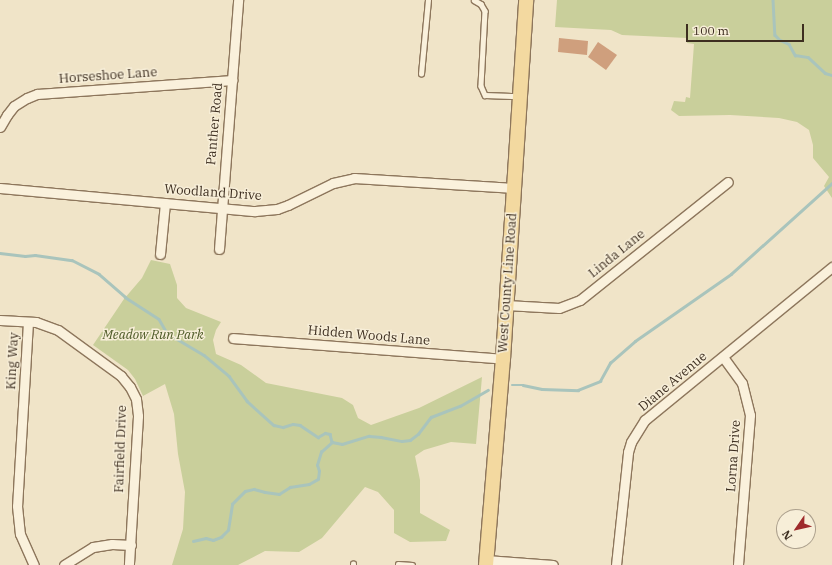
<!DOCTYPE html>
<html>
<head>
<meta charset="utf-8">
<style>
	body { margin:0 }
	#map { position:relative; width:832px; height:565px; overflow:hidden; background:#f0e4c8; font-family:"IBM Plex Serif",serif }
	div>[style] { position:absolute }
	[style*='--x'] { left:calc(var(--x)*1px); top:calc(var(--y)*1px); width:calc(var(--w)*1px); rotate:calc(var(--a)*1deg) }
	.green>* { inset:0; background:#c9cf9b }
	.stream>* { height:2.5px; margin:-1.25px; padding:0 1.25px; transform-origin:1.25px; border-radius:1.25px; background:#a9c4bc }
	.building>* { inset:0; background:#cf9f7d }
	.roads { filter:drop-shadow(1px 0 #8d765c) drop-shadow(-1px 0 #8d765c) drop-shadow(0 1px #8d765c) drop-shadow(0 -1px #8d765c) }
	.service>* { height:4.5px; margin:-2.25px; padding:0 2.25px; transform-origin:2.25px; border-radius:2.25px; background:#faf1dc }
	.minor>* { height:9px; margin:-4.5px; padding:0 4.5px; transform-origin:4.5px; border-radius:4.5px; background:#faf1dc }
	.primary>* { height:14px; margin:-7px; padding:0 7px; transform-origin:7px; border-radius:7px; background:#f3d9a0 }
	span { translate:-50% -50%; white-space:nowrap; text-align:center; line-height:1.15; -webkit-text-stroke:3px #f7eed8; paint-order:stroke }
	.street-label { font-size:13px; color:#3d2e20 }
	.park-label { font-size:13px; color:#4d5a26; font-style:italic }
	.north { position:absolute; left:776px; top:509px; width:40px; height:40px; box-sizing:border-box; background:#f7eed8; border:1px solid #ada18e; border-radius:50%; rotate:236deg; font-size:11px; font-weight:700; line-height:16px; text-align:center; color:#3d2e20 }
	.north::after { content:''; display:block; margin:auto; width:14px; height:18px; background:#9e2a2b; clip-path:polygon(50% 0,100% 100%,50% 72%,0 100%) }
	.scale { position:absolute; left:686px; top:24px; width:118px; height:18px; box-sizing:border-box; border:2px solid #3d2e20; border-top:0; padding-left:5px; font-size:12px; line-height:14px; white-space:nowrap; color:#3d2e20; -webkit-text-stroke:3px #f7eed8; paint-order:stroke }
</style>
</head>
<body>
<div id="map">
	<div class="green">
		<i style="clip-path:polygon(557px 0,832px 0,832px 198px,824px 186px,829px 177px,813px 158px,813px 145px,809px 130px,797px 122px,779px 118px,730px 115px,679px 116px,671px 110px,674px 101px,685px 102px,686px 97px,690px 98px,694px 44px,687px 43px,687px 38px,622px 35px,611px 30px,555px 27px)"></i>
		<i style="clip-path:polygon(151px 260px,170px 264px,177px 285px,177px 298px,186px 308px,221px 322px,216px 330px,213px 340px,216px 354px,241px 365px,266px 383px,342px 398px,353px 405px,358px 418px,371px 425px,419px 408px,482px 377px,476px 444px,451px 442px,424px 450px,415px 456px,420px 480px,420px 513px,450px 530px,446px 541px,410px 542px,394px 533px,394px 510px,378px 492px,365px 487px,322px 538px,299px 552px,265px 551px,238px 565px,172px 565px,183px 529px,185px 492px,178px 454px,174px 414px,165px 384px,143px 396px,135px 379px,128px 370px,93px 345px,124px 299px,142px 278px)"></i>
	</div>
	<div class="stream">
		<i style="--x:773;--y:0;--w:35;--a:87"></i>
		<i style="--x:775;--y:35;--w:7;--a:45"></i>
		<i style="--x:780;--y:40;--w:10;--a:24"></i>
		<i style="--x:789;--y:44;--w:13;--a:61"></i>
		<i style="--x:795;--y:55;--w:13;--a:9"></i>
		<i style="--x:808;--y:57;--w:23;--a:43"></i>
		<i style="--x:825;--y:73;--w:7;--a:16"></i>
		<i style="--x:0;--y:253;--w:25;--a:7"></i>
		<i style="--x:25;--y:256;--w:10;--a:-6"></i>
		<i style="--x:35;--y:255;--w:37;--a:8"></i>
		<i style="--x:72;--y:260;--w:30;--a:27"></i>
		<i style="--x:99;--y:274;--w:35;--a:41"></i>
		<i style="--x:125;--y:297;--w:40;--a:32.9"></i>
		<i style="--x:159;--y:319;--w:16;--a:60"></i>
		<i style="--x:167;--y:333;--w:43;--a:30.7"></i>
		<i style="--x:204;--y:355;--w:33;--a:40"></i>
		<i style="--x:229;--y:376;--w:31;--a:54"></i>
		<i style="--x:247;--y:401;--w:36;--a:42"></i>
		<i style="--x:274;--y:425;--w:9;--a:13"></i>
		<i style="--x:283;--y:427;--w:10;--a:-17"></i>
		<i style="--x:293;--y:424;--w:7;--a:8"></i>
		<i style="--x:300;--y:425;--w:22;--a:34"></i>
		<i style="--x:318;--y:437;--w:8;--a:-30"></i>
		<i style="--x:325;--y:433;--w:5;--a:11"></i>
		<i style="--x:330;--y:434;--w:8;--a:76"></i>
		<i style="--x:512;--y:385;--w:11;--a:0"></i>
		<i style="--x:523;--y:385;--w:19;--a:12"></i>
		<i style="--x:542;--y:389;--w:36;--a:2"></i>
		<i style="--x:578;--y:390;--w:24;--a:-22"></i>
		<i style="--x:600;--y:381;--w:21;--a:-61"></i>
		<i style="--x:610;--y:363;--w:33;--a:-41"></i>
		<i style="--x:635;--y:341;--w:117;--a:-34.9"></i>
		<i style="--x:731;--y:274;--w:136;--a:-42"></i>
		<i style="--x:193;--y:541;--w:13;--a:-13"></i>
		<i style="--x:206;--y:538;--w:7;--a:16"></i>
		<i style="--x:213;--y:540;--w:9;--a:-21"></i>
		<i style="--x:221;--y:537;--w:10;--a:-45"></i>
		<i style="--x:228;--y:530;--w:26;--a:-81"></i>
		<i style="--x:232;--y:504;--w:18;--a:-45"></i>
		<i style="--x:245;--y:491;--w:9;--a:-13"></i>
		<i style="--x:254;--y:489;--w:11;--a:15"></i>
		<i style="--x:265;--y:492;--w:14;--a:8"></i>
		<i style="--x:279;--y:494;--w:13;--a:-32"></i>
		<i style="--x:290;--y:487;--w:19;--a:-9"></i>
		<i style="--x:309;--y:484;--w:10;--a:-29"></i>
		<i style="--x:318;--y:479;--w:8;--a:-83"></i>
		<i style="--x:319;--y:471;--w:6;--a:-108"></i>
		<i style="--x:317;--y:465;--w:14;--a:-73"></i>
		<i style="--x:321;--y:452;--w:15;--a:-42"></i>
		<i style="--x:332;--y:442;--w:10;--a:11"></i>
		<i style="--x:342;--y:444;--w:28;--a:-17"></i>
		<i style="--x:369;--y:436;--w:12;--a:5"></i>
		<i style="--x:381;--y:437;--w:21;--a:11"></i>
		<i style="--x:402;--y:441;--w:8;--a:-7"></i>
		<i style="--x:410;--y:440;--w:10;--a:-37"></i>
		<i style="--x:418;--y:434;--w:21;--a:-53"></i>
		<i style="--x:431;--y:417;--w:31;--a:-21"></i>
		<i style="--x:460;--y:406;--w:32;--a:-30"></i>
	</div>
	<div class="building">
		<i style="clip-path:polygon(559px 38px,588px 41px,587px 55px,558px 52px)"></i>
		<i style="clip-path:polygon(598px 42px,617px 55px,606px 70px,588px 57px)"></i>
	</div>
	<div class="roads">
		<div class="service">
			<i style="--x:474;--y:0;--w:8;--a:30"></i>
			<i style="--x:481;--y:4;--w:8;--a:60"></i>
			<i style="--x:485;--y:11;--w:75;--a:93.1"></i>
			<i style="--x:481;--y:86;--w:10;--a:66"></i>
			<i style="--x:485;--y:95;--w:33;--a:2"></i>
			<i style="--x:421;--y:74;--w:74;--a:-84.6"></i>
			<i style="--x:398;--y:564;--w:14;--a:4"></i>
			<i style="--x:353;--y:565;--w:1;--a:-90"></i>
		</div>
		<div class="minor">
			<i style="--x:0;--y:127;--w:14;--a:-60"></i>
			<i style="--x:7;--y:115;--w:11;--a:-52"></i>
			<i style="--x:14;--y:106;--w:15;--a:-32"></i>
			<i style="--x:27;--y:98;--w:11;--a:-22"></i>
			<i style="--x:37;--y:94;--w:196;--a:-4.1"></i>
			<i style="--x:0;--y:188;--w:256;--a:5.2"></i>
			<i style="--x:255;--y:211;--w:22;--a:-5"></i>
			<i style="--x:277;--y:209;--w:12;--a:-20"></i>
			<i style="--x:288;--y:205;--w:50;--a:-26.1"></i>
			<i style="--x:333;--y:183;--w:22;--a:-13"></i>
			<i style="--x:354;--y:178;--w:160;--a:3.6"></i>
			<i style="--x:219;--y:249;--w:250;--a:-85.6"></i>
			<i style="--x:160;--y:254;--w:51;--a:-84.4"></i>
			<i style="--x:506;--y:305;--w:53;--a:3.2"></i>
			<i style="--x:559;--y:308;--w:22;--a:-21"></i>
			<i style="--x:580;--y:300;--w:189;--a:-38.6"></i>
			<i style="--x:0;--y:320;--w:36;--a:3"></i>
			<i style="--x:36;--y:322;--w:23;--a:20"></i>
			<i style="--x:58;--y:330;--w:78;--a:36.1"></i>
			<i style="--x:121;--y:376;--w:14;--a:51"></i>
			<i style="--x:130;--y:387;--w:13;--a:63"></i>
			<i style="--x:136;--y:399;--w:17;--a:83"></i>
			<i style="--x:138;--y:416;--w:149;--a:93.5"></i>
			<i style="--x:28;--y:322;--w:184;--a:93.4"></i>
			<i style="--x:17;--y:506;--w:28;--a:84"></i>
			<i style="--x:20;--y:534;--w:34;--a:66"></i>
			<i style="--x:233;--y:338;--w:271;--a:4.4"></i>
			<i style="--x:723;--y:357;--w:32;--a:54"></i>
			<i style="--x:742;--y:383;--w:33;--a:76"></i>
			<i style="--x:750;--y:415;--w:150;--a:94.6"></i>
			<i style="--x:486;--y:560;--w:67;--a:4.3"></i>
			<i style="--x:64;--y:565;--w:34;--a:-32"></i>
			<i style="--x:93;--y:547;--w:19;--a:-9"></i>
			<i style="--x:112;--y:544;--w:19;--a:3"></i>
			<i style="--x:616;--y:565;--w:114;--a:-83.9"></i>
			<i style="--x:628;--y:452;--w:10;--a:-73"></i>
			<i style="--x:631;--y:442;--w:26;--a:-58"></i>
			<i style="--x:645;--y:420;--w:242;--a:-39.3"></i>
		</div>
		<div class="primary">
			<i style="--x:486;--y:565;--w:207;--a:-85.3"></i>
			<i style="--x:503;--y:359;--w:360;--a:-86.3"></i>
		</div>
	</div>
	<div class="street-label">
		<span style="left:108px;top:76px;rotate:-4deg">Horseshoe Lane</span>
		<span style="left:215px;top:124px;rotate:-85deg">Panther Road</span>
		<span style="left:213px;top:193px;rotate:4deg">Woodland Drive</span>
		<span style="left:617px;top:254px;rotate:-39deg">Linda Lane</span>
		<span style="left:508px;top:283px;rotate:-86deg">West County Line Road</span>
		<span style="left:369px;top:336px;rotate:5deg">Hidden Woods Lane</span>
		<span style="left:13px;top:361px;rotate:-87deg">King Way</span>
		<span style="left:673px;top:382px;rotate:-40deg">Diane Avenue</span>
		<span style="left:121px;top:449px;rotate:-88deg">Fairfield Drive</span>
		<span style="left:734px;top:456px;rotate:-86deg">Lorna Drive</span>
	</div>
	<div class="park-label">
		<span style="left:153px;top:335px">Meadow Run Park</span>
	</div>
	<div class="north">N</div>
	<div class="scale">100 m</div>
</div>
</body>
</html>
